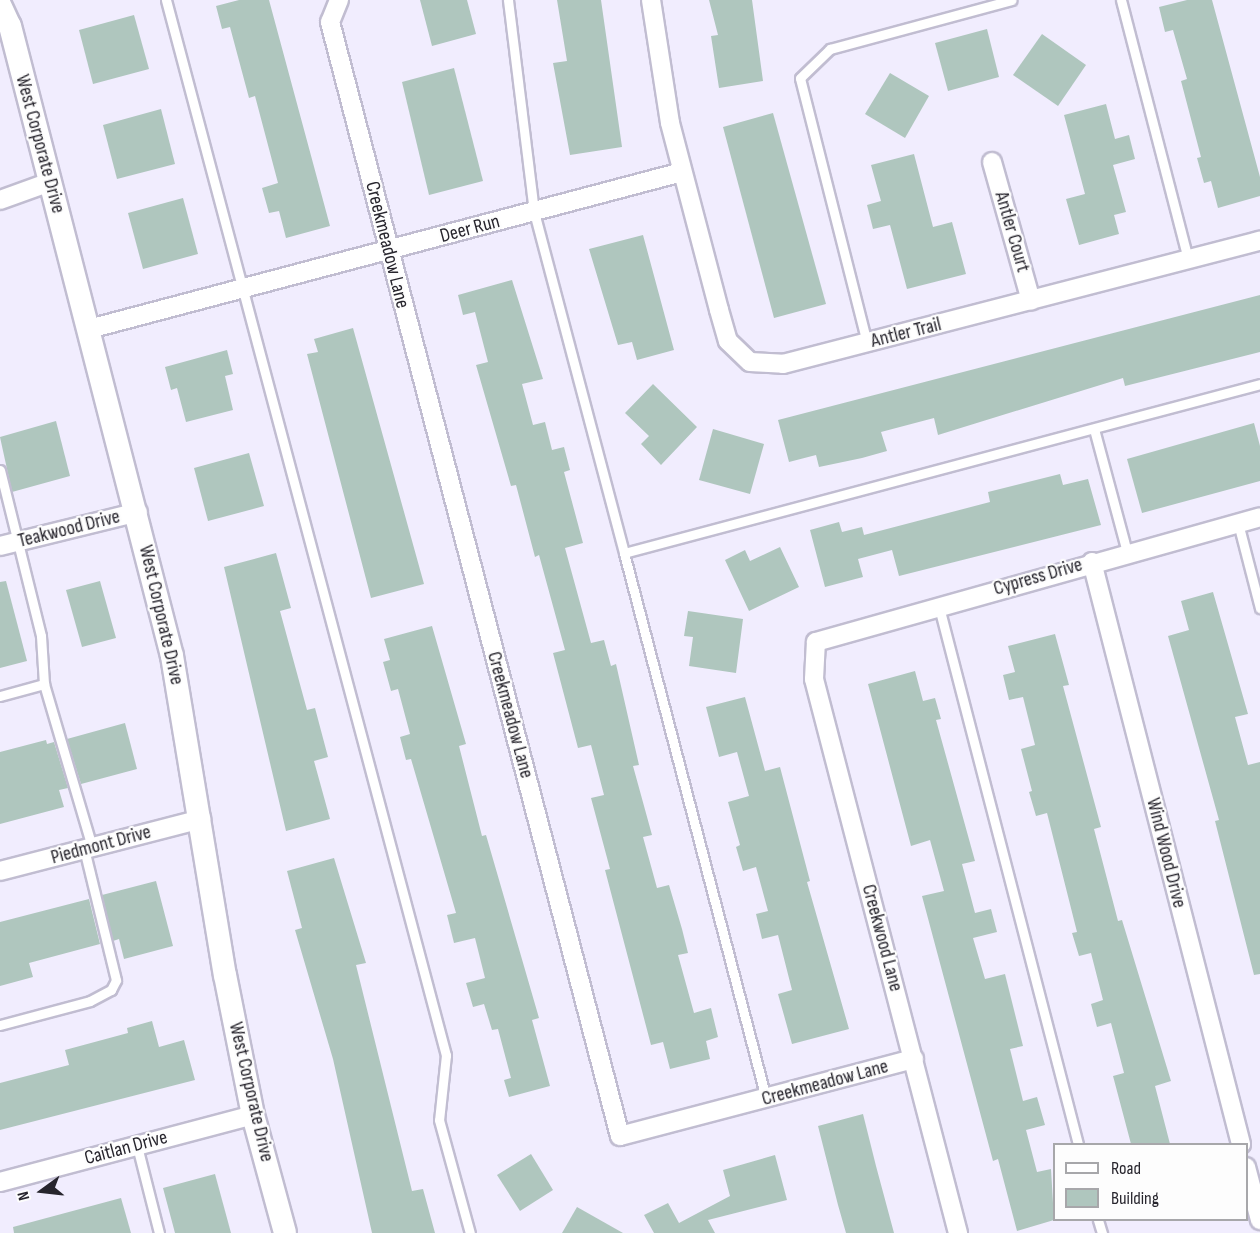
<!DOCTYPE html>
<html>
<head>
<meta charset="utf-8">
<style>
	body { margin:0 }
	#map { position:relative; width:1260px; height:1233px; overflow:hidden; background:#f1edfe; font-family:"Sofia Sans Condensed",sans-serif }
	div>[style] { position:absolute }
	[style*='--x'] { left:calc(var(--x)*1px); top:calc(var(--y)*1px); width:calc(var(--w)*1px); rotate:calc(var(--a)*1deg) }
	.building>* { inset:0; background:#afc6be }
	.roads { filter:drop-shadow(2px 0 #c1bdd1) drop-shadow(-2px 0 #c1bdd1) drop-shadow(0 2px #c1bdd1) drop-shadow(0 -2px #c1bdd1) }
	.service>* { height:9px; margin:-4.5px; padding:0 4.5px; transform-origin:4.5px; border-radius:4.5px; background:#fff }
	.minor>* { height:18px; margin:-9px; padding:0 9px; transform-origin:9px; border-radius:9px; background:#fff }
	.tertiary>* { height:22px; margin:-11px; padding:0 11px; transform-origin:11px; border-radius:11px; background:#fff }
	span { translate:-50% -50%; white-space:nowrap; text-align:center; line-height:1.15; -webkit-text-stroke:4.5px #fdfdfd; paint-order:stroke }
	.street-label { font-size:20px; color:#27252d }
	.legend { position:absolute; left:1053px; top:1143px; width:195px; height:78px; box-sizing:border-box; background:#fdfdfd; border:2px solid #a7a7aa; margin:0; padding:8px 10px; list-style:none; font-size:18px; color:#27252d }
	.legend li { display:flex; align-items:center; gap:12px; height:30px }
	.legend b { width:30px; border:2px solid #a7a7aa }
	.north { position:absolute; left:12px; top:1161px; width:60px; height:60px; -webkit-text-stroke:4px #fdfdfd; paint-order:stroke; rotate:255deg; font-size:16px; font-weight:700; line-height:24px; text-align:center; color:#27252d }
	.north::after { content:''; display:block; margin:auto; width:21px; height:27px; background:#27252d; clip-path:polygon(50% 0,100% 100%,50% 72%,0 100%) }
</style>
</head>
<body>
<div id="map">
	<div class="building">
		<i style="clip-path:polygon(239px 0,269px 0,330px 226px,286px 238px,279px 211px,269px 213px,262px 188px,278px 183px,255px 96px,249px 98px,230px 27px,222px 29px,216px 6px)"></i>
		<i style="clip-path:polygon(420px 0,467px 0,476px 34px,432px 46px)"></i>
		<i style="clip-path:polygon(557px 0,601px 0,622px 147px,570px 155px,553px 63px,567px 61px)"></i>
		<i style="clip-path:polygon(709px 0,752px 0,763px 81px,719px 88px,711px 36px,718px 35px)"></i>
		<i style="clip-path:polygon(1187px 0,1212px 0,1260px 177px,1260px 196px,1218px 208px,1211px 181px,1204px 183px,1197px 158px,1201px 157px,1181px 81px,1187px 79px,1173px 30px,1165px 32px,1159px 7px)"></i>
		<i style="clip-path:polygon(134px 15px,149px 69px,93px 84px,79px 30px)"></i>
		<i style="clip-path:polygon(987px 29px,999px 77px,948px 91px,935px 43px)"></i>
		<i style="clip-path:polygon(1042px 34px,1086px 65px,1058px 106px,1013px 75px)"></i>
		<i style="clip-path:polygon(454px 68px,483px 181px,429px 195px,402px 82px)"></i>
		<i style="clip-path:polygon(890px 73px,929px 96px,905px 138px,865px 114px)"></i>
		<i style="clip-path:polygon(1106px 104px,1115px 139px,1129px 135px,1135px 159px,1113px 165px,1126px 212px,1114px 215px,1119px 234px,1079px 245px,1066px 199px,1085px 194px,1064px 115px)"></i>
		<i style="clip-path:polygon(161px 109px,175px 164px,117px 179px,103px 125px)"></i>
		<i style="clip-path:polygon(773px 113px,826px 304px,774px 318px,723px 127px)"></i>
		<i style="clip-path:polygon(914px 154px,933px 227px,952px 222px,966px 274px,907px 289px,890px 225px,873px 229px,867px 205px,881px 201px,871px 165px)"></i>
		<i style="clip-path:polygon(183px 198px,198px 254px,143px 269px,128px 213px)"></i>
		<i style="clip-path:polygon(643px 235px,674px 350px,637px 360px,632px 342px,618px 345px,589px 249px)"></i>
		<i style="clip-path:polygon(512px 280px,543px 379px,522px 384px,533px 425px,545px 422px,552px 450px,564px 447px,570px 470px,564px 472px,583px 543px,565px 548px,591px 643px,604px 640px,611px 666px,616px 664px,639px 765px,633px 766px,652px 835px,643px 837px,657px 888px,669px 885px,682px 929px,688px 953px,678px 955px,694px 1013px,711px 1008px,718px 1037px,706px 1041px,710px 1059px,670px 1069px,663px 1042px,651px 1045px,605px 870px,610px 869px,591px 798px,604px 795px,591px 745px,578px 748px,553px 653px,565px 650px,539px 555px,535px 557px,516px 485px,511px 486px,476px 365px,488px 362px,475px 312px,463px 315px,458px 295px)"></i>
		<i style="clip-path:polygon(1260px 295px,1260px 352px,1125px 386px,1123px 378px,938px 435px,934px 418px,881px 432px,887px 451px,862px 458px,819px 467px,816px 455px,789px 462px,778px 420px)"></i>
		<i style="clip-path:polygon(353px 328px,424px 584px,371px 598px,307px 354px,318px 352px,314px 339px)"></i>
		<i style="clip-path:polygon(227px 350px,233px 374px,225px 376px,233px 410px,186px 422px,177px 388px,171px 390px,165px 367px)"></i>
		<i style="clip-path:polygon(653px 384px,697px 427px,661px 465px,641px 444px,649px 436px,625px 413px)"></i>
		<i style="clip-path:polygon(56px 421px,70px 476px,12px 492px,0 437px)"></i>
		<i style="clip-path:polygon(1254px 423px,1260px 446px,1260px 481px,1142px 513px,1127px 459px)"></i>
		<i style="clip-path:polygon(713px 429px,764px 444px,750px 494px,699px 480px)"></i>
		<i style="clip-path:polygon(249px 453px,264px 506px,208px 521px,194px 468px)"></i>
		<i style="clip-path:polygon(1060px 474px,1063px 485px,1088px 479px,1101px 525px,899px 576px,892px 550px,858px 559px,863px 577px,825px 587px,810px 530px,839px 522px,842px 532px,862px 527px,864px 535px,990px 502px,988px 492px)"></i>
		<i style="clip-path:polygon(780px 547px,799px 587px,749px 611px,725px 560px,745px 550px,750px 561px)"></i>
		<i style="clip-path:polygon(276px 553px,291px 608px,280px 611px,307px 710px,315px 708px,328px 757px,314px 761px,330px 819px,286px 831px,224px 567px)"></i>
		<i style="clip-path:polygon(6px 581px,27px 661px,0 668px,0 582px)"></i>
		<i style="clip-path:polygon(100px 581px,116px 638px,82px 647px,66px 590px)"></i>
		<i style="clip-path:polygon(1213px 592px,1248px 714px,1235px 717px,1248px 765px,1260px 762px,1260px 974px,1254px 975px,1215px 821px,1219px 820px,1168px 636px,1189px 630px,1181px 601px)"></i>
		<i style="clip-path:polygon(688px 611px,743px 619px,736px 673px,689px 666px,693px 637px,684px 636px)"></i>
		<i style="clip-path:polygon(432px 626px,466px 744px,459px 746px,482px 836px,486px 835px,539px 1018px,532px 1020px,550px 1086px,509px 1097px,504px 1080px,511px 1078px,498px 1029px,492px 1030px,484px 1004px,473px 1007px,466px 983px,485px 978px,475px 938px,454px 943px,447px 915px,456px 913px,411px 759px,406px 760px,400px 737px,410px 734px,398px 689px,391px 691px,383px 662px,390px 660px,384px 639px)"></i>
		<i style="clip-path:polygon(1055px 634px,1069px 685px,1063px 686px,1101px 827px,1094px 829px,1118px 921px,1122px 920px,1171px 1081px,1155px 1086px,1170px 1144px,1131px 1144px,1113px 1076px,1124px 1073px,1111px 1023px,1097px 1027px,1091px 1004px,1103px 1000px,1091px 953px,1079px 956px,1072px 933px,1077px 932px,1047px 813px,1036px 816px,1029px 792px,1032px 791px,1021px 749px,1035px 745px,1023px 697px,1009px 700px,1003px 675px,1015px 672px,1008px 646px)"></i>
		<i style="clip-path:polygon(915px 671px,923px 701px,935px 698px,941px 719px,936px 720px,975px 861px,962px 864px,975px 913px,991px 909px,997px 932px,973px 938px,985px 979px,1005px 974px,1023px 1046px,1010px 1049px,1023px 1101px,1037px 1097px,1045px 1125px,1026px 1130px,1037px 1172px,1051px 1169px,1054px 1220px,1017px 1231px,998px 1159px,993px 1161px,922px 896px,944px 891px,930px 840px,911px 846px,868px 684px)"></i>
		<i style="clip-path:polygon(745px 697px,765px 771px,780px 767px,810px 881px,807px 882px,849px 1029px,792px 1044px,778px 994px,792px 990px,778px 935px,762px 939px,756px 914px,768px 911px,756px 867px,743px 871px,736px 847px,740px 845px,728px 802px,749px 796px,737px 752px,719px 757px,706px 707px)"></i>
		<i style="clip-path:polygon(125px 723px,137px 769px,81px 784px,67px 739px)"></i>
		<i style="clip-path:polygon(46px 740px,47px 744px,54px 742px,68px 788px,59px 790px,64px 807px,0 824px,0 752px)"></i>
		<i style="clip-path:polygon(334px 858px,366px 963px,356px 965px,412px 1191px,423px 1189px,435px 1233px,372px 1233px,333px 1059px,295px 930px,302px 928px,287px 871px)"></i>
		<i style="clip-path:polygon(156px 881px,173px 946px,124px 959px,119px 939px,113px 941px,102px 895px)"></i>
		<i style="clip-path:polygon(89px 899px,100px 944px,29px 963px,33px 977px,0 986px,0 922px)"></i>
		<i style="clip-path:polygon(152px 1021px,159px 1047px,184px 1040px,195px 1080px,0 1130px,0 1083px,69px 1065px,65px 1050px,128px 1033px,127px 1028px)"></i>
		<i style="clip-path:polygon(863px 1114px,876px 1166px,894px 1233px,846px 1233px,838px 1205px,818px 1126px)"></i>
		<i style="clip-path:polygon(531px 1154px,553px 1190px,520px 1211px,497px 1175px)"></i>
		<i style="clip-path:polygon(775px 1155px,787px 1200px,708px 1220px,715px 1233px,654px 1233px,644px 1215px,668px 1203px,679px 1223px,730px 1196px,723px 1170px)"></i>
		<i style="clip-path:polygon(215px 1174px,231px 1233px,175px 1233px,163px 1188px)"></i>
		<i style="clip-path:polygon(121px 1198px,131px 1233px,14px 1233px,13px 1227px)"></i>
		<i style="clip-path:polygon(577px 1207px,623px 1233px,562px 1233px)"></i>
	</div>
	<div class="roads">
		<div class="service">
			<i style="--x:166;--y:0;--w:1092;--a:75.14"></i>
			<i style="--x:446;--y:1055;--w:65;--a:96.1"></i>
			<i style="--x:439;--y:1120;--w:117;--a:74.7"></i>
			<i style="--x:508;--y:0;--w:214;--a:83"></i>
			<i style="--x:534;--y:212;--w:353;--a:75.2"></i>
			<i style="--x:624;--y:553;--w:658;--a:-14.88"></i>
			<i style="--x:1121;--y:0;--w:268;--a:75.5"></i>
			<i style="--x:867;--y:343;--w:273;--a:-104.2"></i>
			<i style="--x:800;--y:78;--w:42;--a:-44"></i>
			<i style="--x:830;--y:49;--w:188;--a:-15.1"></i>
			<i style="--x:1094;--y:429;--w:127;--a:75"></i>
			<i style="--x:0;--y:470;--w:171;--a:76.1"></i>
			<i style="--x:41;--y:636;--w:48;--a:86.4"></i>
			<i style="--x:44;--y:684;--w:170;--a:73.6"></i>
			<i style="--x:1238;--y:523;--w:88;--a:75.5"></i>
			<i style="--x:624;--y:553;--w:563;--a:75.4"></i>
			<i style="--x:939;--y:607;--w:555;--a:75.49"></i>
			<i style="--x:0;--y:696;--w:46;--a:-15.3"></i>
			<i style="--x:0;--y:1025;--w:93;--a:-14.9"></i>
			<i style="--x:90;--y:1001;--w:24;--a:-28"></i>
			<i style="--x:111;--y:990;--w:11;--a:-63"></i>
			<i style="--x:116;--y:980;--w:135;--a:-103.7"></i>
			<i style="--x:137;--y:1146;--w:90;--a:75.8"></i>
			<i style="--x:1098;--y:1220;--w:14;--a:73"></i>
		</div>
		<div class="minor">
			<i style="--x:339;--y:0;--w:24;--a:112"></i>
			<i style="--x:330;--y:22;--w:1151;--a:75.41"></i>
			<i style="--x:620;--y:1136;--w:304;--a:-14.7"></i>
			<i style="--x:651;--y:0;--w:124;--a:81.2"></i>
			<i style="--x:670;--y:123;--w:193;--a:75.3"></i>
			<i style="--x:719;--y:310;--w:32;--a:74"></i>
			<i style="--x:728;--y:341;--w:30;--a:44"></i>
			<i style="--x:750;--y:362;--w:33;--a:3"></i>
			<i style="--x:783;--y:364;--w:493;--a:-14.5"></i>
			<i style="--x:992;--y:162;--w:144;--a:74.3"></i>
			<i style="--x:0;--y:200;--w:53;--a:-19.8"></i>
			<i style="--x:89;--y:329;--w:613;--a:-14.83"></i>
			<i style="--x:0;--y:546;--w:142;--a:-13.8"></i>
			<i style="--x:1092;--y:562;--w:601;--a:75.64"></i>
			<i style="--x:0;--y:871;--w:208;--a:-14.5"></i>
			<i style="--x:1246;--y:1167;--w:55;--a:75.2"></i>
			<i style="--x:0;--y:1182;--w:262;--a:-14.8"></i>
			<i style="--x:958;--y:1233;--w:572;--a:-104.57"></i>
			<i style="--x:814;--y:679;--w:37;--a:-87"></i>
			<i style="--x:816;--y:642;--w:461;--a:-15.7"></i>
		</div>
		<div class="tertiary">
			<i style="--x:0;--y:5;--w:23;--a:65"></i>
			<i style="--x:10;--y:26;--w:650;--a:75.58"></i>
			<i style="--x:172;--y:656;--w:323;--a:80.6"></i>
			<i style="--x:225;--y:975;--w:143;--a:78.7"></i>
			<i style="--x:253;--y:1115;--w:122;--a:74.8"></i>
		</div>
	</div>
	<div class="street-label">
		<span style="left:40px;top:144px;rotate:75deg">West Corporate Drive</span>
		<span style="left:470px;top:229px;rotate:-15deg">Deer Run</span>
		<span style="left:1012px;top:232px;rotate:74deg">Antler Court</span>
		<span style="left:387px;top:245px;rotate:76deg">Creekmeadow Lane</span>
		<span style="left:906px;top:333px;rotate:-14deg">Antler Trail</span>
		<span style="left:69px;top:529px;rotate:-14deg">Teakwood Drive</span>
		<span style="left:1038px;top:577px;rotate:-16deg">Cypress Drive</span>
		<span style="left:161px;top:615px;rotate:77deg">West Corporate Drive</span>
		<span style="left:510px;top:715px;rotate:75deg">Creekmeadow Lane</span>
		<span style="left:101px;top:845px;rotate:-15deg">Piedmont Drive</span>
		<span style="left:1166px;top:853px;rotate:76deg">Wind Wood Drive</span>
		<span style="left:882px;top:938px;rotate:75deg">Creekwood Lane</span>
		<span style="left:825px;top:1083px;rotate:-15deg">Creekmeadow Lane</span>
		<span style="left:251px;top:1092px;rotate:77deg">West Corporate Drive</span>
		<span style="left:126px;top:1148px;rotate:-15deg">Caitlan Drive</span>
	</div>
	<ul class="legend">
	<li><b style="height:8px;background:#fff"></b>Road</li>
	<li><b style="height:16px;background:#afc6be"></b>Building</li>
	</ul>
	<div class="north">N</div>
</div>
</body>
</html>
